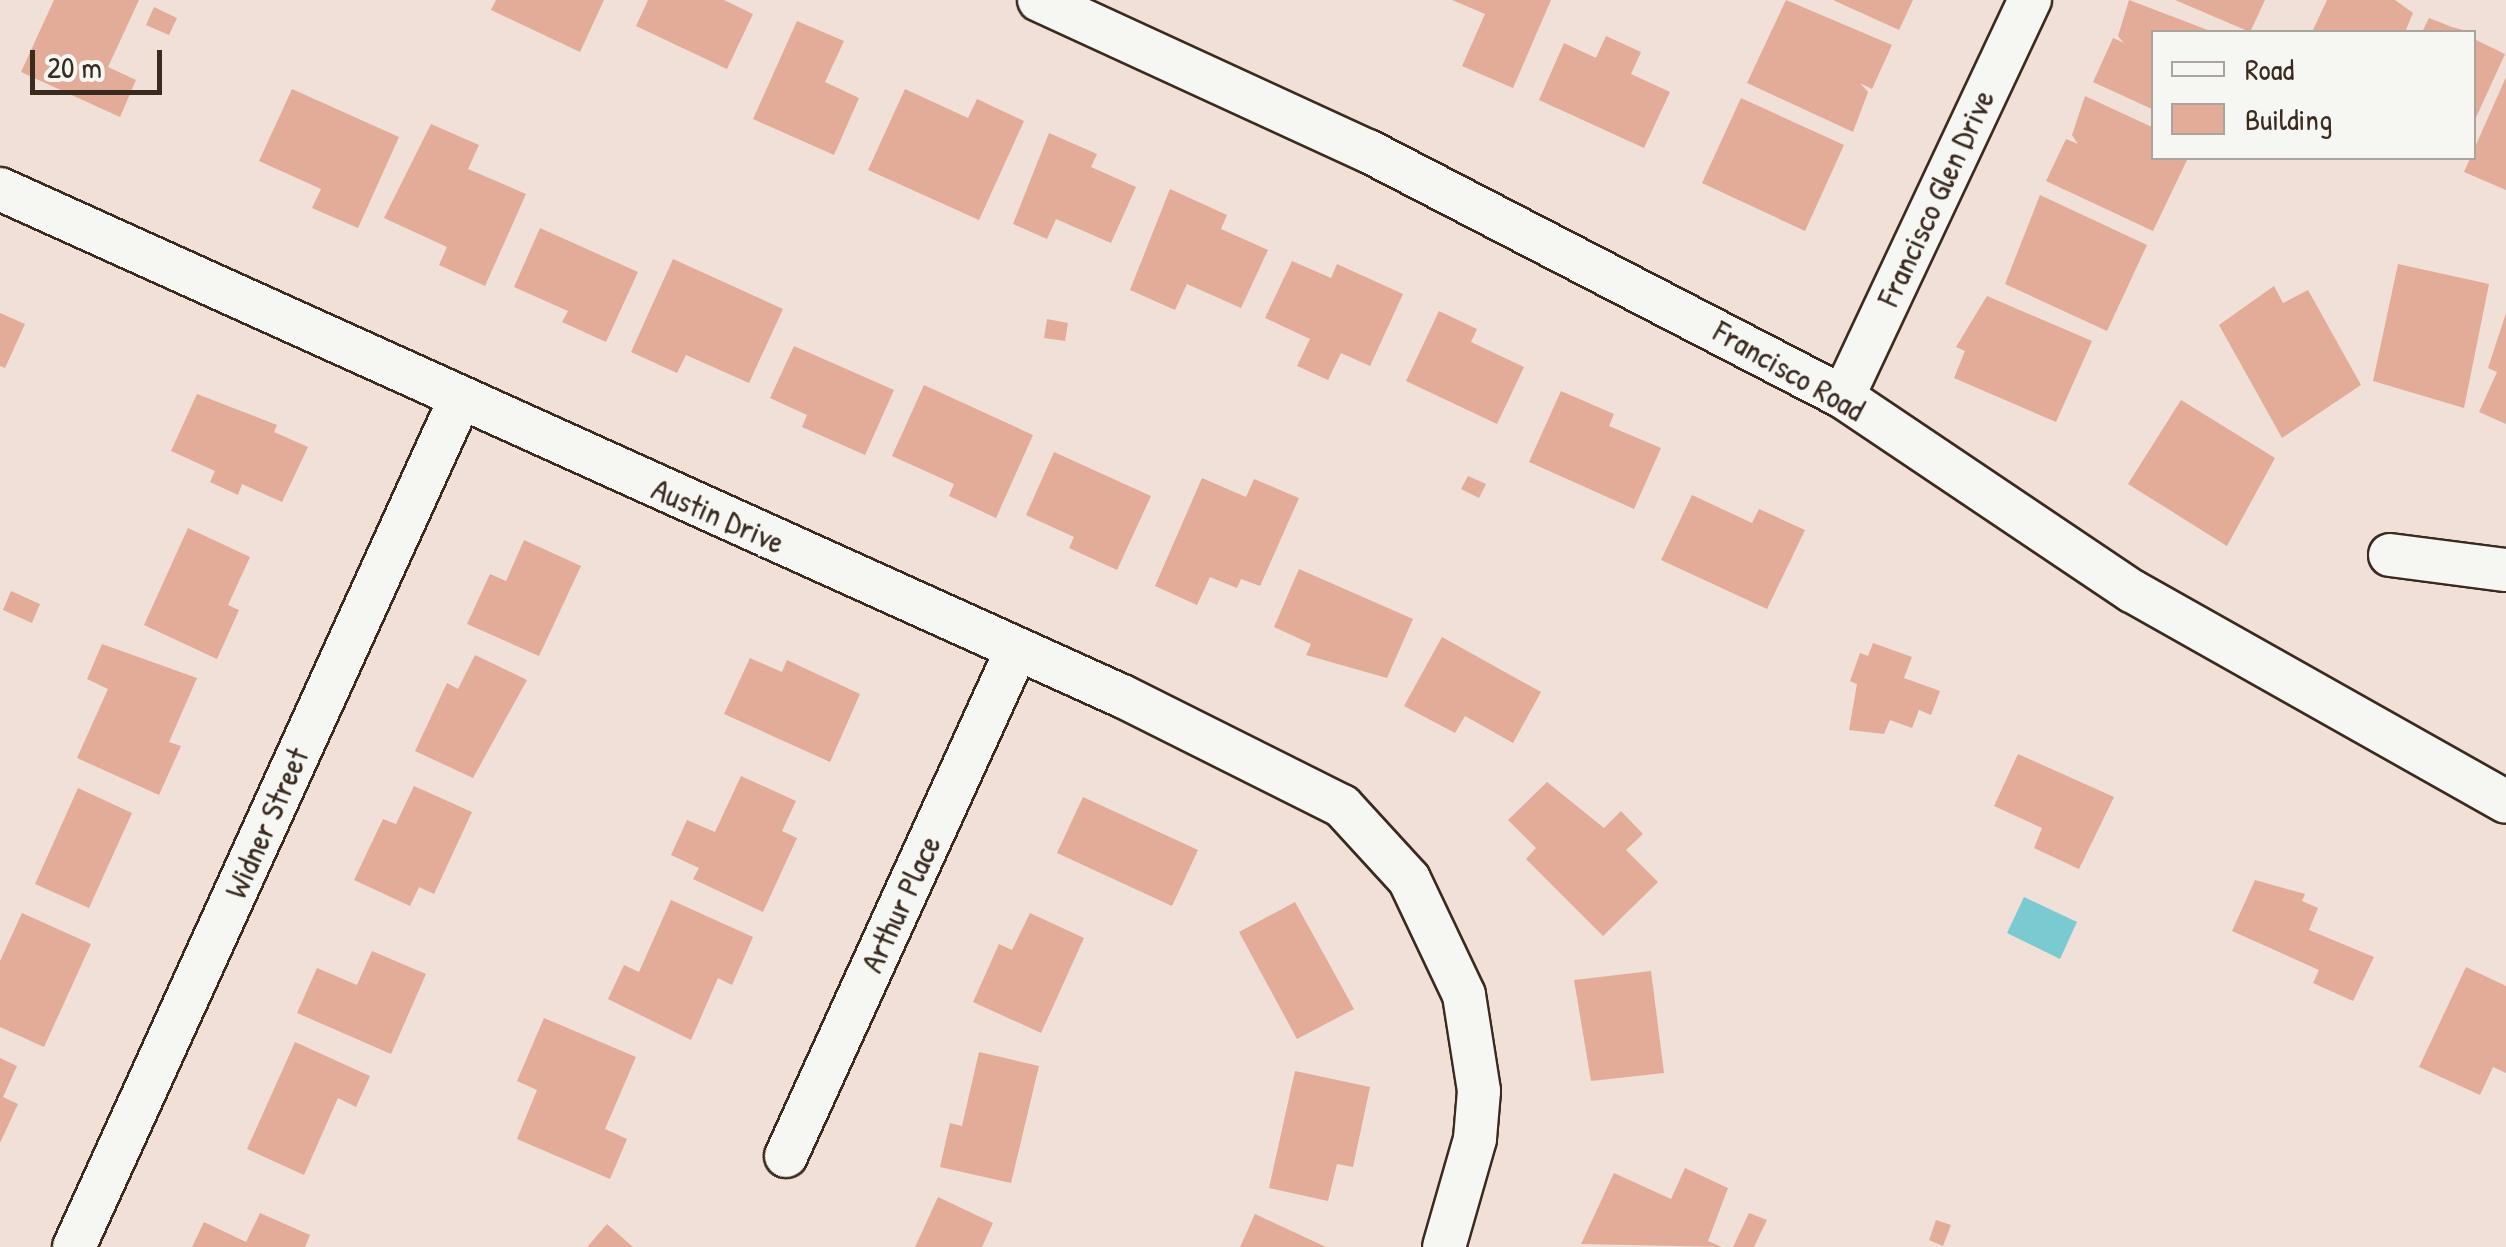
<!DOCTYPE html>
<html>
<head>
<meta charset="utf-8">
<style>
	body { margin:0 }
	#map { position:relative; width:2506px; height:1247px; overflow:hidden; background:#f0e0d7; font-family:"Patrick Hand",sans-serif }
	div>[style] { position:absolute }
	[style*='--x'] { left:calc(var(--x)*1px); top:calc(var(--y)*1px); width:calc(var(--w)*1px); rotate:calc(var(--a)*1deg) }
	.water>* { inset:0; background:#7acbd1 }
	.building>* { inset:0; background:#e2ac98 }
	.roads { filter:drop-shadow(2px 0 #3b2a1e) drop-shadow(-2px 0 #3b2a1e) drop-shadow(0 2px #3b2a1e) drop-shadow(0 -2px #3b2a1e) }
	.street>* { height:42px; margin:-21px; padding:0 21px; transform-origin:21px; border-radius:21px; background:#f6f6f2 }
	span { translate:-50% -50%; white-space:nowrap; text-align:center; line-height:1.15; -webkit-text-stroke:9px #f6f6f2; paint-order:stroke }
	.street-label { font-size:32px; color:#3b2a1e }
	.legend { position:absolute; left:2151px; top:30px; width:325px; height:130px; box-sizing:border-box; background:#f6f6f2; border:2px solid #aba49d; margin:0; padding:12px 18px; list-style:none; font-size:30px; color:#3b2a1e }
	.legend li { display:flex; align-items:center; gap:20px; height:50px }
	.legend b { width:50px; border:2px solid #aba49d }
	.scale { position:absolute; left:30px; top:50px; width:132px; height:45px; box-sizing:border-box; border:5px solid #3b2a1e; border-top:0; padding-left:12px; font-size:30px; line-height:35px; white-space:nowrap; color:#3b2a1e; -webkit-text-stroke:8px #f6f6f2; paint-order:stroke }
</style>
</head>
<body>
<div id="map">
	<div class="water">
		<i style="clip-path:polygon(2024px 897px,2077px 922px,2060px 959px,2007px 933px)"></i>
	</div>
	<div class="building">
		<i style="clip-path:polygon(54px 0,139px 0,108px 67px,136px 80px,120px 117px,21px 72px)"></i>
		<i style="clip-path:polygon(496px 0,604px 0,580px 52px,491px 10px)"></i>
		<i style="clip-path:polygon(648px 0,724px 0,753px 14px,727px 69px,636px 26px)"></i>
		<i style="clip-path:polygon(1452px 0,1551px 0,1513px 88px,1462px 66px,1485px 14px)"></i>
		<i style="clip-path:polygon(1786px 0,1892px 45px,1872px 89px,1860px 83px,1868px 92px,1853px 132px,1747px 83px)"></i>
		<i style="clip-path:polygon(1833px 0,1913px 0,1899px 30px)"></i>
		<i style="clip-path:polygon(2129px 0,2213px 32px,2154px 32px,2154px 110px,2093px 82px,2113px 38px,2124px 43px,2118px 36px)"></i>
		<i style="clip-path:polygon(2175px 0,2265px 0,2250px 32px)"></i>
		<i style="clip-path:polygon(2327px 0,2395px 0,2413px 13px,2405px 32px,2312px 32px)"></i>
		<i style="clip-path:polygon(154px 7px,177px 18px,169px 35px,146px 25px)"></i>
		<i style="clip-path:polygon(2429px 18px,2452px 27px,2470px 32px,2422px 32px)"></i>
		<i style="clip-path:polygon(797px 21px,844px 41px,825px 82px,859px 98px,834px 155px,753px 119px)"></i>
		<i style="clip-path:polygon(1606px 36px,1641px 52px,1631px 74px,1670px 92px,1644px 148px,1539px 100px,1564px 43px,1596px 58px)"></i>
		<i style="clip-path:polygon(2474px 39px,2505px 54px,2474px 122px)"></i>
		<i style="clip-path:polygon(2506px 77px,2506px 190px,2464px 172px)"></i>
		<i style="clip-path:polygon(292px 89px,399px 137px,358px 228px,312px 208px,321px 189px,259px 161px)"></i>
		<i style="clip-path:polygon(905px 89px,968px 118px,977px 99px,1024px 121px,979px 220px,868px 170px)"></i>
		<i style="clip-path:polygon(2085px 96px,2154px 128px,2154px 158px,2188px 158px,2153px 231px,2046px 181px,2066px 139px,2078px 144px,2072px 135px)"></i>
		<i style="clip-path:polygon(1741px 98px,1844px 145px,1805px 231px,1702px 183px)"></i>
		<i style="clip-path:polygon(431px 124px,479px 145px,468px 169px,526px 194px,485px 286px,439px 265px,447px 247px,384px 218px)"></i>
		<i style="clip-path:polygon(1049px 133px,1097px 154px,1091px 167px,1136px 187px,1111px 243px,1056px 219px,1047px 239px,1013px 224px)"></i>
		<i style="clip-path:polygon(1170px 189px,1227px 215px,1221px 229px,1268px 250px,1241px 308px,1187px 284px,1175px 310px,1130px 290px)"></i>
		<i style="clip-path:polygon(2040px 195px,2147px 245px,2107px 331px,2005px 284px)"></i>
		<i style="clip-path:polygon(540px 228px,638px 272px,606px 342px,562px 322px,568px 311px,514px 287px)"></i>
		<i style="clip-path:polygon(673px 259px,783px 309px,749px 383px,686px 355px,677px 373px,631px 352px)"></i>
		<i style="clip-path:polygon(1292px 261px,1331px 278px,1337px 264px,1403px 294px,1370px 366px,1341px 353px,1328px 380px,1297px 366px,1310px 339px,1265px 318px)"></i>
		<i style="clip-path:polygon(2398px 264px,2489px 284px,2464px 408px,2373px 381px)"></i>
		<i style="clip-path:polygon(2274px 286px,2283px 303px,2308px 290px,2361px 385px,2282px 438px,2219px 325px)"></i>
		<i style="clip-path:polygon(1987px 296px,2092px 341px,2056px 422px,1954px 378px,1965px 351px,1956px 347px)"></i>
		<i style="clip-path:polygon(1439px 311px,1477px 329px,1471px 342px,1524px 367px,1497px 424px,1406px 381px)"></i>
		<i style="clip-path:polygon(0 313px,25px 324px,5px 368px,0 366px)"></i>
		<i style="clip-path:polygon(2506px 313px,2506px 424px,2479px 412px,2497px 372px,2488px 368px)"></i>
		<i style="clip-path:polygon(1047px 319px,1068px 323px,1065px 341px,1044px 338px)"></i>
		<i style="clip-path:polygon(794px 346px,894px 390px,865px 455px,802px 427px,807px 415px,770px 398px)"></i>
		<i style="clip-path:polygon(924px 385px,1033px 435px,996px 518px,949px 496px,954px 484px,892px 456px)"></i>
		<i style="clip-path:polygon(1561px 391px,1614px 414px,1609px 426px,1661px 448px,1634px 509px,1529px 462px)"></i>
		<i style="clip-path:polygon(197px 394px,277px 425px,274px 432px,308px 447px,282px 502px,242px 484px,238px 495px,210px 482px,215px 471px,171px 451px)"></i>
		<i style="clip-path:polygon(2181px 400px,2275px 458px,2227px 546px,2128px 484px)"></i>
		<i style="clip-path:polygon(1054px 452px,1151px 496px,1117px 570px,1069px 548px,1074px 537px,1026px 515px)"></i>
		<i style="clip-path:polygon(1468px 476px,1486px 484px,1479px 498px,1461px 489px)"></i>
		<i style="clip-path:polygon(1202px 478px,1246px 497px,1254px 479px,1299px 498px,1260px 586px,1241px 579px,1237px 588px,1210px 577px,1197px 605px,1155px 586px)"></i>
		<i style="clip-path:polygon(1692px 495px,1752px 523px,1759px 509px,1805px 530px,1767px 609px,1661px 560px)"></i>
		<i style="clip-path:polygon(188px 528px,250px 557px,228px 605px,239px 610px,217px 659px,144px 625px)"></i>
		<i style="clip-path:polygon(524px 540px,581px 566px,539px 656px,467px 624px,490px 574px,506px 581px)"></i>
		<i style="clip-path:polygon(1299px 569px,1413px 619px,1387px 678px,1306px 655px,1311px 644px,1274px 627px)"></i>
		<i style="clip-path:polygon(11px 591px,40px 604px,32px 623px,3px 610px)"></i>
		<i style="clip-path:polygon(1442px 637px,1541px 692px,1513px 743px,1465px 716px,1455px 733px,1404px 706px)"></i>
		<i style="clip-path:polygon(1873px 643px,1912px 657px,1904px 678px,1940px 691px,1931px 715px,1919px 710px,1912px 728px,1890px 720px,1884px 734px,1849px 730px,1857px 684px,1850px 681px,1860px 653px,1868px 656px)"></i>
		<i style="clip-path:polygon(102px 644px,197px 678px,169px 742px,181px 746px,159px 795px,77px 758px,108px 689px,87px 679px)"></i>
		<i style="clip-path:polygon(475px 655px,527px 680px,473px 778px,415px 751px,447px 683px,458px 689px)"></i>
		<i style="clip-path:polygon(750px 658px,782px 672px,787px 660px,860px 694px,830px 762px,724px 714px)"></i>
		<i style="clip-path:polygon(2018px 754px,2114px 797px,2079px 869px,2034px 848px,2042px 828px,1994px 806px)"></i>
		<i style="clip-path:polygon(741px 776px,796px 801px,782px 831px,797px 838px,763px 912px,693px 879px,699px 868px,671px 855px,687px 820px,715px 832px)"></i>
		<i style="clip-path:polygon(1547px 782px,1604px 828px,1621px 811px,1643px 834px,1626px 850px,1658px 882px,1603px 936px,1526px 859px,1536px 848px,1508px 820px)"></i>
		<i style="clip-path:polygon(414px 786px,472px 812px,434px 894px,419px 887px,410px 906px,354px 880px,383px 819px,396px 824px)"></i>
		<i style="clip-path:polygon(78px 788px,132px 813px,89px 908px,35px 884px)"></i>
		<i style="clip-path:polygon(1083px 797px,1198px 850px,1172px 906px,1057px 853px)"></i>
		<i style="clip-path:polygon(2255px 880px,2305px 894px,2302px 901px,2318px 908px,2309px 930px,2374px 957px,2353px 1001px,2313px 983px,2319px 970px,2232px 931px)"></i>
		<i style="clip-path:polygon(671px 900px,753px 937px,732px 985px,718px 978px,691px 1040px,608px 999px,624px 965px,639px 972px)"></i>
		<i style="clip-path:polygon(1295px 902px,1354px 1009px,1297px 1039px,1239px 932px)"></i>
		<i style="clip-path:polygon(22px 913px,91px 944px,44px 1047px,0 1027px,0 961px)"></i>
		<i style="clip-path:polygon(1030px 913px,1084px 938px,1041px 1033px,973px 1002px,999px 944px,1012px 950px)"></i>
		<i style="clip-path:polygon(372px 951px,426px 974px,391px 1054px,297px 1013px,317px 968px,357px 985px)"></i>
		<i style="clip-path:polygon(2466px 967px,2506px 986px,2506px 1073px,2493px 1067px,2480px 1095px,2419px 1067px)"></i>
		<i style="clip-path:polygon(1651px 971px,1664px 1073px,1591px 1081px,1574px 980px)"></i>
		<i style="clip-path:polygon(544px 1018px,636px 1057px,605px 1129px,627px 1139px,610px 1179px,517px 1139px,537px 1090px,517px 1081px)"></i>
		<i style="clip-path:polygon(295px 1042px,370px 1076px,356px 1107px,338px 1098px,304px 1175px,247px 1149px)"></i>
		<i style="clip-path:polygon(979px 1052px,1039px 1066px,1011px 1183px,940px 1167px,950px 1123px,962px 1126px)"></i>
		<i style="clip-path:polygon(0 1058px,17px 1066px,3px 1097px,18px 1104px,0 1143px)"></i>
		<i style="clip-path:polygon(1295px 1071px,1370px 1087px,1353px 1167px,1337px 1164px,1328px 1201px,1269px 1188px)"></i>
		<i style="clip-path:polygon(1685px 1168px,1728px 1188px,1708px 1241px,1722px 1247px,1581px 1244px,1614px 1173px,1671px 1199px)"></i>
		<i style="clip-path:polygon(938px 1197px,993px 1223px,982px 1247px,915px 1247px)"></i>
		<i style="clip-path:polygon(260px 1213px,310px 1235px,305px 1247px,192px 1247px,204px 1222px,246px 1242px)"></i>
		<i style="clip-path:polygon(1749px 1213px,1767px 1220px,1754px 1247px,1733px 1247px)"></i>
		<i style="clip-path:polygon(1255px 1214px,1326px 1247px,1240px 1247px)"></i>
		<i style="clip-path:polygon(1936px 1220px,1951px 1225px,1943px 1246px,1929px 1240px)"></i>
		<i style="clip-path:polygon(607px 1224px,633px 1247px,587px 1247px)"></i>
	</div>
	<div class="roads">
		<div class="street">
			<i style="--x:1039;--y:0;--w:362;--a:24.7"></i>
			<i style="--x:1368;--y:151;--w:535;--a:27.38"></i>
			<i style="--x:1843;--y:397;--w:348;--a:33.9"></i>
			<i style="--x:2132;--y:591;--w:429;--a:29.4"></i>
			<i style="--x:0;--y:189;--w:1231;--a:24.32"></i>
			<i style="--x:1122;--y:696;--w:246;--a:26.6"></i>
			<i style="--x:1342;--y:806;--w:99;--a:47.5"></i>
			<i style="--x:1409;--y:879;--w:128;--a:64.6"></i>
			<i style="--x:1464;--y:995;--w:97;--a:81.1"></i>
			<i style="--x:1479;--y:1091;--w:48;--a:94.8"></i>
			<i style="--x:1475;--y:1139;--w:112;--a:106"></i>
			<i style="--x:1843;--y:397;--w:439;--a:-64.8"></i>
			<i style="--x:2390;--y:555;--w:117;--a:7.4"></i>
			<i style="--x:786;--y:1156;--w:555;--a:-65.51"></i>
			<i style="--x:74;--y:1247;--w:932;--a:-65.53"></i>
		</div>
	</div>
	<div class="street-label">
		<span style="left:1936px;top:198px;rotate:-65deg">Francisco Glen Drive</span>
		<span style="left:1789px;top:371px;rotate:30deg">Francisco Road</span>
		<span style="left:718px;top:516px;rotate:24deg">Austin Drive</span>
		<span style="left:267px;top:823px;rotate:-66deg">Widner Street</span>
		<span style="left:901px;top:904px;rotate:-65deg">Arthur Place</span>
	</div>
	<ul class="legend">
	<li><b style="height:12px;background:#f6f6f2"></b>Road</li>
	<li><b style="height:28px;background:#e2ac98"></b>Building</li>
	</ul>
	<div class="scale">20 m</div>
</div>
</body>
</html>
